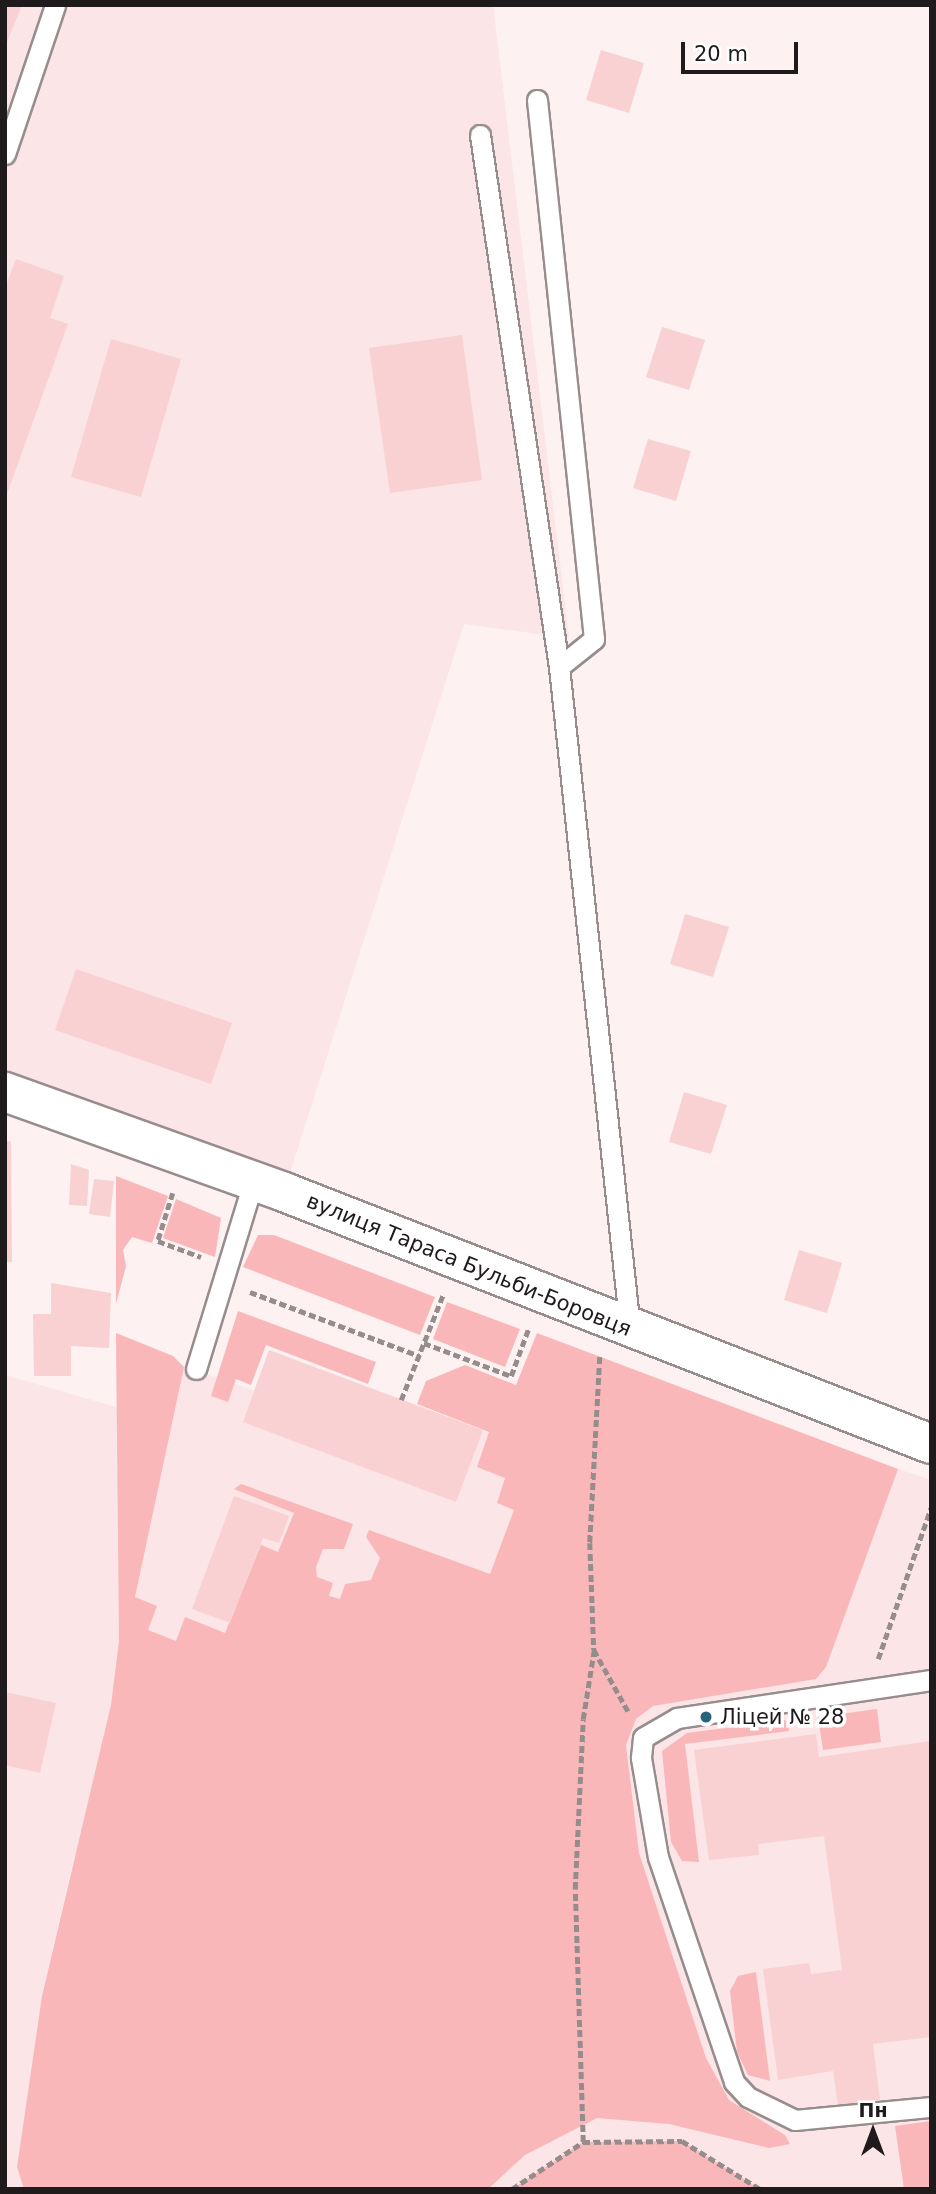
<!DOCTYPE html>
<html>
<head>
<meta charset="utf-8">
<style>
	body { margin:0 }
	#map { position:relative; width:936px; height:2194px; overflow:hidden; background:#fdf1f1; font-family:"DejaVu Sans",sans-serif }
	div>[style] { position:absolute }
	[style*='--x'] { left:calc(var(--x)*1px); top:calc(var(--y)*1px); width:calc(var(--w)*1px); rotate:calc(var(--a)*1deg) }
	.built>* { inset:0; background:#fbe5e6 }
	.green>* { inset:0; background:#fab7b9 }
	.building>* { inset:0; background:#f9d1d2 }
	.path>* { height:4.5px; margin-top:-2.25px; transform-origin:0; background:repeating-linear-gradient(90deg,#958c8c 0 7px,transparent 0 10.5px) }
	.roads { filter:drop-shadow(2px 0 #988d8d) drop-shadow(-2px 0 #988d8d) drop-shadow(0 2px #988d8d) drop-shadow(0 -2px #988d8d) }
	.service>* { height:19px; margin:-9.5px; padding:0 9.5px; transform-origin:9.5px; border-radius:9.5px; background:#fff }
	.tertiary>* { height:38px; margin:-19px; padding:0 19px; transform-origin:19px; border-radius:19px; background:#fff }
	.dots>* { width:19px; height:19px; translate:-50% -50%; box-sizing:border-box; border:4px solid #fff; border-radius:50% }
	span { translate:-50% -50%; white-space:nowrap; text-align:center; line-height:1.15; -webkit-text-stroke:7px #fff; paint-order:stroke }
	.street-label { font-size:21px; color:#1f1a1b }
	.poi-label { font-size:21px; color:#1f1a1b }
	.left { translate:0 -50%; text-align:left }
	.frame { position:absolute; inset:0; border:7px solid #1f1a1b; pointer-events:none }
	.north { position:absolute; left:838px; top:2096px; width:70px; height:70px; -webkit-text-stroke:5px #fff; paint-order:stroke; rotate:0deg; font-size:19px; font-weight:700; line-height:28px; text-align:center; color:#1f1a1b }
	.north::after { content:''; display:block; margin:auto; width:24px; height:32px; background:#1f1a1b; clip-path:polygon(50% 0,100% 100%,50% 72%,0 100%) }
	.scale { position:absolute; left:681px; top:42px; width:117px; height:32px; box-sizing:border-box; border:4px solid #1f1a1b; border-top:0; padding-left:9px; font-size:21px; line-height:24px; white-space:nowrap; color:#1f1a1b; -webkit-text-stroke:5px #fff; paint-order:stroke }
</style>
</head>
<body>
<div id="map">
	<div class="built">
		<i style="clip-path:polygon(5px 5px,493px 5px,569px 638px,464px 624px,284px 1192px,5px 1092px)"></i>
		<i style="clip-path:polygon(116px 1344px,254px 1390px,269px 1350px,540px 1453px,898px 1469px,931px 1480px,931px 2189px,406px 2189px,74px 1857px,42px 1996px,17px 2167px,24px 2189px,5px 2189px,5px 1375px,116px 1407px)"></i>
	</div>
	<div class="green">
		<i style="clip-path:polygon(116px 1176px,168px 1196px,152px 1243px,132px 1237px,123px 1250px,126px 1266px,116px 1304px)"></i>
		<i style="clip-path:polygon(176px 1199px,221px 1218px,215px 1257px,163px 1238px)"></i>
		<i style="clip-path:polygon(258px 1235px,274px 1235px,435px 1297px,420px 1335px,243px 1267px)"></i>
		<i style="clip-path:polygon(447px 1302px,520px 1329px,505px 1367px,433px 1339px)"></i>
		<i style="clip-path:polygon(238px 1311px,376px 1362px,368px 1384px,266px 1345px,251px 1385px,236px 1379px,228px 1402px,211px 1396px)"></i>
		<i style="clip-path:polygon(116px 1333px,173px 1356px,184px 1367px,135px 1597px,157px 1606px,148px 1630px,176px 1641px,185px 1617px,225px 1633px,261px 1545px,278px 1552px,294px 1513px,234px 1489px,241px 1484px,353px 1524px,344px 1549px,323px 1549px,316px 1567px,317px 1577px,333px 1583px,329px 1596px,340px 1599px,345px 1584px,371px 1580px,380px 1558px,366px 1537px,369px 1530px,490px 1574px,514px 1510px,497px 1503px,505px 1478px,477px 1467px,489px 1432px,417px 1404px,426px 1381px,465px 1365px,516px 1385px,537px 1333px,898px 1469px,826px 1667px,816px 1679px,653px 1706px,636px 1719px,626px 1745px,639px 1853px,706px 2058px,729px 2100px,785px 2135px,790px 2144px,769px 2148px,669px 2124px,597px 2118px,525px 2155px,488px 2189px,24px 2189px,17px 2167px,42px 1996px,111px 1705px,119px 1641px)"></i>
		<i style="clip-path:polygon(877px 1709px,881px 1742px,823px 1750px,818px 1717px)"></i>
		<i style="clip-path:polygon(788px 1720px,789px 1731px,685px 1744px,699px 1862px,682px 1861px,671px 1842px,662px 1751px,687px 1733px)"></i>
		<i style="clip-path:polygon(756px 1972px,770px 2081px,748px 2075px,737px 2052px,730px 1991px,738px 1976px)"></i>
		<i style="clip-path:polygon(931px 2121px,931px 2189px,904px 2189px,895px 2126px)"></i>
		<i style="clip-path:polygon(682px 2141px,760px 2189px,512px 2189px,583px 2142px)"></i>
	</div>
	<div class="building">
		<i style="clip-path:polygon(5px 5px,22px 5px,5px 47px)"></i>
		<i style="clip-path:polygon(601px 50px,644px 63px,629px 113px,586px 100px)"></i>
		<i style="clip-path:polygon(16px 259px,64px 276px,50px 318px,68px 324px,6px 497px,5px 288px)"></i>
		<i style="clip-path:polygon(662px 327px,705px 340px,689px 390px,646px 377px)"></i>
		<i style="clip-path:polygon(462px 335px,482px 480px,390px 493px,369px 348px)"></i>
		<i style="clip-path:polygon(111px 339px,181px 359px,141px 497px,71px 477px)"></i>
		<i style="clip-path:polygon(648px 439px,691px 451px,676px 501px,633px 488px)"></i>
		<i style="clip-path:polygon(685px 914px,729px 927px,713px 977px,670px 964px)"></i>
		<i style="clip-path:polygon(76px 969px,232px 1023px,211px 1084px,55px 1030px)"></i>
		<i style="clip-path:polygon(684px 1092px,727px 1105px,711px 1154px,669px 1142px)"></i>
		<i style="clip-path:polygon(5px 1140px,11px 1142px,12px 1262px,5px 1262px)"></i>
		<i style="clip-path:polygon(71px 1164px,89px 1170px,87px 1206px,69px 1205px)"></i>
		<i style="clip-path:polygon(94px 1179px,114px 1181px,110px 1217px,89px 1214px)"></i>
		<i style="clip-path:polygon(799px 1250px,842px 1263px,827px 1313px,784px 1300px)"></i>
		<i style="clip-path:polygon(51px 1283px,111px 1293px,109px 1348px,71px 1346px,71px 1376px,34px 1376px,33px 1314px,51px 1314px)"></i>
		<i style="clip-path:polygon(269px 1350px,483px 1430px,456px 1502px,243px 1422px)"></i>
		<i style="clip-path:polygon(234px 1496px,289px 1516px,279px 1543px,263px 1538px,230px 1623px,192px 1609px)"></i>
		<i style="clip-path:polygon(5px 1692px,56px 1703px,40px 1773px,5px 1765px)"></i>
		<i style="clip-path:polygon(816px 1734px,819px 1757px,931px 1741px,931px 2037px,873px 2044px,880px 2100px,838px 2105px,833px 2071px,778px 2080px,763px 1969px,809px 1963px,811px 1974px,842px 1970px,824px 1836px,758px 1844px,759px 1855px,709px 1860px,694px 1750px)"></i>
	</div>
	<div class="path">
		<i style="--x:173;--y:1193;--w:50;--a:107.4"></i>
		<i style="--x:158;--y:1241;--w:46;--a:20.4"></i>
		<i style="--x:250;--y:1292;--w:181;--a:20.7"></i>
		<i style="--x:424;--y:1343;--w:93;--a:20.8"></i>
		<i style="--x:511;--y:1376;--w:52;--a:-69.8"></i>
		<i style="--x:600;--y:1357;--w:186;--a:93.1"></i>
		<i style="--x:590;--y:1543;--w:107;--a:87.9"></i>
		<i style="--x:594;--y:1650;--w:72;--a:60.9"></i>
		<i style="--x:401;--y:1400;--w:113;--a:-68.2"></i>
		<i style="--x:878;--y:1659;--w:160;--a:-70.7"></i>
		<i style="--x:583;--y:2142;--w:253;--a:-91.8"></i>
		<i style="--x:575;--y:1889;--w:170;--a:-87.3"></i>
		<i style="--x:583;--y:1719;--w:70;--a:-80.9"></i>
		<i style="--x:512;--y:2189;--w:85;--a:-33.5"></i>
		<i style="--x:583;--y:2142;--w:99;--a:-0.6"></i>
		<i style="--x:682;--y:2141;--w:92;--a:31.6"></i>
	</div>
	<div class="roads">
		<div class="service">
			<i style="--x:537;--y:100;--w:542;--a:83.96"></i>
			<i style="--x:594;--y:639;--w:45;--a:141.3"></i>
			<i style="--x:559;--y:667;--w:666;--a:83.88"></i>
			<i style="--x:480;--y:135;--w:538;--a:81.55"></i>
			<i style="--x:5;--y:154;--w:157;--a:-71.4"></i>
			<i style="--x:196;--y:1369;--w:195;--a:-73"></i>
			<i style="--x:931;--y:1680;--w:257;--a:171.5"></i>
			<i style="--x:677;--y:1718;--w:39;--a:150"></i>
			<i style="--x:643;--y:1738;--w:20;--a:96"></i>
			<i style="--x:641;--y:1758;--w:100;--a:80.3"></i>
			<i style="--x:658;--y:1857;--w:237;--a:71.3"></i>
			<i style="--x:734;--y:2082;--w:21;--a:47"></i>
			<i style="--x:748;--y:2097;--w:52;--a:26.1"></i>
			<i style="--x:795;--y:2120;--w:137;--a:-5.5"></i>
		</div>
		<div class="tertiary">
			<i style="--x:5;--y:1092;--w:296;--a:19.7"></i>
			<i style="--x:284;--y:1192;--w:694;--a:21.28"></i>
		</div>
	</div>
	<div class="dots">
		<i style="left:706px;top:1717px;background:#27647b"></i>
	</div>
	<div class="street-label">
		<span style="left:469px;top:1265px;rotate:22deg">вулиця Тараса Бульби-Боровця</span>
	</div>
	<div class="poi-label">
		<span class="left" style="left:720px;top:1717px">Ліцей № 28</span>
	</div>
	<div class="frame"></div>
	<div class="north">Пн</div>
	<div class="scale">20 m</div>
</div>
</body>
</html>
